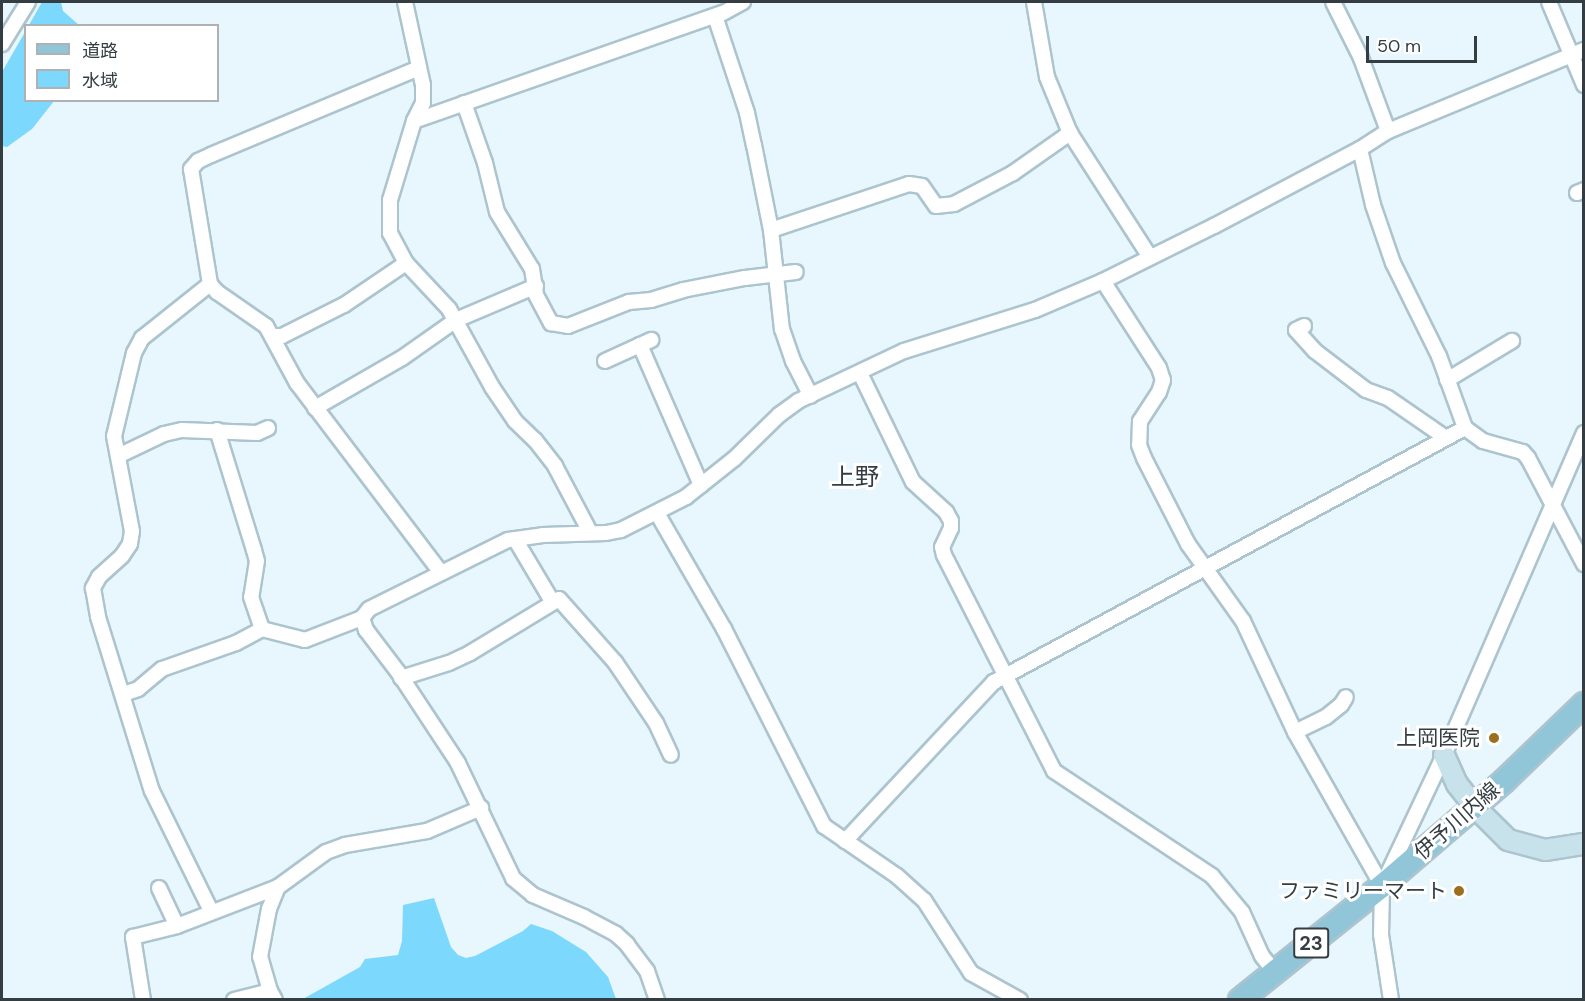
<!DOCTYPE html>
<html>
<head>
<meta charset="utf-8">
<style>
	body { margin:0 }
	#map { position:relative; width:1585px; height:1001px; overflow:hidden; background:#e8f6fd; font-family:"DM Sans","Noto Sans JP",sans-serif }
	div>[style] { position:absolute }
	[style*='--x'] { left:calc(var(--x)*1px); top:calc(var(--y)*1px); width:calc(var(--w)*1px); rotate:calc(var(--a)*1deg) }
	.water>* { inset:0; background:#7cd8fc }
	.roads { filter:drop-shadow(2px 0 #acc4ce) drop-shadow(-2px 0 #acc4ce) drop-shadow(0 2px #acc4ce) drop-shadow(0 -2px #acc4ce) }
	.street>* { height:14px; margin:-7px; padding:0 7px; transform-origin:7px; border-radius:7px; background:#fff }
	.secondary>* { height:20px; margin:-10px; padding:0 10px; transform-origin:10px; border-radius:10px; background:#c8e2ec }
	.primary>* { height:22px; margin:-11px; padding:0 11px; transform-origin:11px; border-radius:11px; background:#91c5d8 }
	.dots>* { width:16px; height:16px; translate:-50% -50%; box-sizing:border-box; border:3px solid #fff; border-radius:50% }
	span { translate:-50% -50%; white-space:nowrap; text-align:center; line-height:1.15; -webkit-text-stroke:6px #fff; paint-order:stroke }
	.shield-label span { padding:2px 4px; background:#fff; border:2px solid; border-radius:4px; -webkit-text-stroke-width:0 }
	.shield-label { font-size:20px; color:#343e42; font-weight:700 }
	.poi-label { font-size:21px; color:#343e42 }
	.right { translate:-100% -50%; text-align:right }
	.street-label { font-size:21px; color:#343e42 }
	.quarter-label { font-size:24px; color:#343e42 }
	.frame { position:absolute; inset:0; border:3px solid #343e42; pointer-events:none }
	.legend { position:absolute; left:24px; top:24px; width:195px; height:78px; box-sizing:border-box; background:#fff; border:2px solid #aeb2b3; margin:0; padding:8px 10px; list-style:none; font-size:18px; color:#343e42 }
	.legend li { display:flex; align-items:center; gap:12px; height:30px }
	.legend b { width:30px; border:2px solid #aeb2b3 }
	.scale { position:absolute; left:1366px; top:36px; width:111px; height:27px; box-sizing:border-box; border:3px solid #343e42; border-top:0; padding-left:8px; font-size:18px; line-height:21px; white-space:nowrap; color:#343e42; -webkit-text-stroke:4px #fff; paint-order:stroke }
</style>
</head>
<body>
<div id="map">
	<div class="water">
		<i style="clip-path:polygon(42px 2px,61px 2px,63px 11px,79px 25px,29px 25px)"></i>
		<i style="clip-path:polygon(25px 32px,26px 100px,54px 101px,32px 129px,7px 147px,2px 146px,2px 72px)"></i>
		<i style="clip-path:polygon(434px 898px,451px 947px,458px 955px,466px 958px,475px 956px,523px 931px,531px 924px,552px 931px,586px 952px,608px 977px,616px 999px,303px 999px,360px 967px,365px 959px,398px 955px,402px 941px,403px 905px)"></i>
	</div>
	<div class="roads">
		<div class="street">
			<i style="--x:405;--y:2;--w:85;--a:77.8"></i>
			<i style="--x:423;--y:85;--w:18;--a:90"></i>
			<i style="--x:423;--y:103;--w:20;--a:117"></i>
			<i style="--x:414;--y:121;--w:83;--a:106.9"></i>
			<i style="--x:390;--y:200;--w:33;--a:90"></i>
			<i style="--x:390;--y:233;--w:34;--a:62"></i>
			<i style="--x:406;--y:263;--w:63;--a:46.9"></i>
			<i style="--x:449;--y:309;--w:89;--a:61.1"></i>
			<i style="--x:492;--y:387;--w:41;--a:55.9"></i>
			<i style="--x:515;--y:421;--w:28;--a:44"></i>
			<i style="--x:535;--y:440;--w:33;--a:52"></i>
			<i style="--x:555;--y:466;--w:75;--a:62.1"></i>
			<i style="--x:1034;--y:2;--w:76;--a:80.2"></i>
			<i style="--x:1047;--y:77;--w:61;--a:67.7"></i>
			<i style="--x:1070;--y:133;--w:148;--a:57.2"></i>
			<i style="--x:1333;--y:2;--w:63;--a:63.4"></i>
			<i style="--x:1361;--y:58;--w:78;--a:69.7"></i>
			<i style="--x:1549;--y:2;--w:90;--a:67.1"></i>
			<i style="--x:715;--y:16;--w:102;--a:71.7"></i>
			<i style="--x:747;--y:113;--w:33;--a:78"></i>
			<i style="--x:754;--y:145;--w:87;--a:78.7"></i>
			<i style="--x:771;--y:230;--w:100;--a:83.7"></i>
			<i style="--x:782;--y:329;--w:34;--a:71"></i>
			<i style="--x:793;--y:361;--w:39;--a:63"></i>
			<i style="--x:2;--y:44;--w:49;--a:-58.2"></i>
			<i style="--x:419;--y:68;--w:225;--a:157.3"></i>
			<i style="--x:211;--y:155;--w:14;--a:155"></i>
			<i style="--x:198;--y:161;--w:11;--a:131"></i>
			<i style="--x:191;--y:169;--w:117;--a:80.6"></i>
			<i style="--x:210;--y:284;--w:11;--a:49"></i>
			<i style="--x:217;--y:292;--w:60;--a:34.8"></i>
			<i style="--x:266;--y:326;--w:65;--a:61.5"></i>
			<i style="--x:297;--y:383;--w:238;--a:52.8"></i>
			<i style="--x:464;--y:103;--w:64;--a:70.7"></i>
			<i style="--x:485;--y:163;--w:50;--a:76.2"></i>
			<i style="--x:497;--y:212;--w:67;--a:58.4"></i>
			<i style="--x:532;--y:269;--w:26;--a:81"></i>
			<i style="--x:536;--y:295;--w:32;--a:62"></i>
			<i style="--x:551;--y:323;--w:17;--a:10"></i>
			<i style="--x:568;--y:326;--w:66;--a:-21.5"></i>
			<i style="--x:629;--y:302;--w:22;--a:-5"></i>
			<i style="--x:651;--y:300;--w:34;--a:-17"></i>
			<i style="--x:683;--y:290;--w:63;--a:-11"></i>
			<i style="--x:745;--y:278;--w:51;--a:-6.7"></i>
			<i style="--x:414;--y:121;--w:327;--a:-19.3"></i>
			<i style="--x:723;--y:13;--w:23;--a:-29"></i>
			<i style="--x:1360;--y:149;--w:57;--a:76.9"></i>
			<i style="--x:1373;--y:205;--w:61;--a:71"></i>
			<i style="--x:1393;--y:263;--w:104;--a:63.7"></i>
			<i style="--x:1439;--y:356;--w:77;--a:70.1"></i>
			<i style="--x:1465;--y:428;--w:22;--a:36"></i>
			<i style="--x:1483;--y:441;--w:41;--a:15.4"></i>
			<i style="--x:1523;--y:452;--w:8;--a:50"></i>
			<i style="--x:1528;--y:458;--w:120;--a:62.2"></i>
			<i style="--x:1577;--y:193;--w:8;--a:-23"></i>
			<i style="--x:771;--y:230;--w:145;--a:-18.4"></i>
			<i style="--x:909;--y:184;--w:13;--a:9"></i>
			<i style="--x:922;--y:186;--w:24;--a:55"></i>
			<i style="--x:936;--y:206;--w:18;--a:-6"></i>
			<i style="--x:954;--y:204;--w:67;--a:-27.7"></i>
			<i style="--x:1013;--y:173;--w:70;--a:-35.1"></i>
			<i style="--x:1103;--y:281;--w:103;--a:57.2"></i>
			<i style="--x:1159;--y:368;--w:13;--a:72"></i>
			<i style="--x:1163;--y:380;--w:13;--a:108"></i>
			<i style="--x:1159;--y:392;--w:35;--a:123"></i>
			<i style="--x:1140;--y:421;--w:24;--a:92"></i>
			<i style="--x:1139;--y:445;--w:14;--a:69"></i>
			<i style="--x:1144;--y:458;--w:97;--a:62.9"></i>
			<i style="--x:1188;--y:544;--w:95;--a:54.5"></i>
			<i style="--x:1243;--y:621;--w:123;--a:64.9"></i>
			<i style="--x:1295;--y:732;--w:177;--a:60.5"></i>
			<i style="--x:210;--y:284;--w:87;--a:141.5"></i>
			<i style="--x:142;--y:338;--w:17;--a:118"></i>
			<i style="--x:134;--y:353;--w:85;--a:103.5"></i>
			<i style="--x:114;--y:436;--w:97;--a:79.3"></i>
			<i style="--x:132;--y:531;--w:13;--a:99"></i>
			<i style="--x:130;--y:544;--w:14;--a:124"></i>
			<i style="--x:122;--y:556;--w:31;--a:138"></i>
			<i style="--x:99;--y:577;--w:13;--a:119"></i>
			<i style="--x:93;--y:588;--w:29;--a:80"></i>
			<i style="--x:98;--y:617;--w:182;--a:72.8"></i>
			<i style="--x:152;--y:791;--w:134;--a:63.8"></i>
			<i style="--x:1304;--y:326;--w:9;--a:153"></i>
			<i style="--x:1296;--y:330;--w:28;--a:48"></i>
			<i style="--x:1315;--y:351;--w:64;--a:37.4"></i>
			<i style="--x:1366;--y:390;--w:23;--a:20"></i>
			<i style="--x:1388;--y:398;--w:70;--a:34.6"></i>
			<i style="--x:273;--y:336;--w:9;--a:0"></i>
			<i style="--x:282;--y:336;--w:69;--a:-26.6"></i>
			<i style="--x:344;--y:305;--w:75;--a:-34.1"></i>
			<i style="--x:640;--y:345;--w:153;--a:66.5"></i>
			<i style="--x:605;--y:361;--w:51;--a:-24.5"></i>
			<i style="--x:860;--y:373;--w:121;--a:64.1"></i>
			<i style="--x:913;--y:482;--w:45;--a:42.3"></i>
			<i style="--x:946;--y:512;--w:10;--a:61"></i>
			<i style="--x:951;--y:521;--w:7;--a:90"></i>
			<i style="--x:951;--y:528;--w:21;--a:115"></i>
			<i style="--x:942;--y:547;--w:8;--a:76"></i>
			<i style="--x:944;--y:555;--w:242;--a:63"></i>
			<i style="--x:1054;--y:771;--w:190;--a:33.6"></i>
			<i style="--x:1212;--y:876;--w:47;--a:50.2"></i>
			<i style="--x:1242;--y:912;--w:48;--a:65.6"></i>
			<i style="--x:1262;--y:956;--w:19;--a:51"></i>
			<i style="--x:1447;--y:380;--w:76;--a:-31"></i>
			<i style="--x:315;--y:408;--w:100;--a:-29.9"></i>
			<i style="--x:402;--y:358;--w:66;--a:-35.1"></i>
			<i style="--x:456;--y:320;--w:87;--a:-23"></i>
			<i style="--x:217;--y:430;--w:126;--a:72.9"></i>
			<i style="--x:254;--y:550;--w:11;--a:75"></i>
			<i style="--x:257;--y:561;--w:36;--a:99"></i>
			<i style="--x:251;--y:597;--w:34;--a:71"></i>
			<i style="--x:118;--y:456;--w:51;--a:-25.6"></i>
			<i style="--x:164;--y:434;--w:18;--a:-13"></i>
			<i style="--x:182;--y:430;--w:75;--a:2.3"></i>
			<i style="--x:257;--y:433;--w:12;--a:-24"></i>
			<i style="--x:657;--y:513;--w:134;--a:60"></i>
			<i style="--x:724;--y:629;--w:221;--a:63.1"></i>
			<i style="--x:824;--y:826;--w:88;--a:34.4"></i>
			<i style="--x:897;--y:876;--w:36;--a:42"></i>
			<i style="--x:924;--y:900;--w:87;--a:57.2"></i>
			<i style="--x:971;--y:973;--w:56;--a:28.9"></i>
			<i style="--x:515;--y:539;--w:72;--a:59.2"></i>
			<i style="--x:401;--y:678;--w:50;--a:-17.4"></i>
			<i style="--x:449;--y:663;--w:23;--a:-25"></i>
			<i style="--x:470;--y:653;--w:104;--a:-31.2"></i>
			<i style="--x:559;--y:599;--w:84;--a:48.4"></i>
			<i style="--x:615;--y:662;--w:73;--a:56.1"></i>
			<i style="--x:656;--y:723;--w:35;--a:65"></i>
			<i style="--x:123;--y:694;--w:16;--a:-18"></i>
			<i style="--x:138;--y:689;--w:31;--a:-40"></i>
			<i style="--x:162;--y:669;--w:78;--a:-19.4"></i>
			<i style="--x:236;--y:643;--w:30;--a:-28"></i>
			<i style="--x:262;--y:629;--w:44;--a:14.3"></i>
			<i style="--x:305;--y:640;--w:61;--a:-21.1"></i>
			<i style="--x:1295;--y:732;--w:34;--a:-26"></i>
			<i style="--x:1326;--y:717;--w:19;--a:-39"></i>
			<i style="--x:1341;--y:705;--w:9;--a:-58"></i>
			<i style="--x:845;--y:841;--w:218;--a:-46.9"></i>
			<i style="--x:994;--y:682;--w:535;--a:-28.34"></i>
			<i style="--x:159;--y:888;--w:42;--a:64.7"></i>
			<i style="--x:270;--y:991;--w:35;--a:-106"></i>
			<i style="--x:260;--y:957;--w:49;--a:-79.4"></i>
			<i style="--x:269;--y:909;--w:24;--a:-68"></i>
			<i style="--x:278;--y:887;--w:59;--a:-36.1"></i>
			<i style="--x:326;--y:852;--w:20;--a:-20"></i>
			<i style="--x:345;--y:845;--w:83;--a:-9.7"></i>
			<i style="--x:427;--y:831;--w:59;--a:-23.1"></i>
			<i style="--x:143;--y:1000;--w:64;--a:-99"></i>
			<i style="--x:133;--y:937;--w:45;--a:-14"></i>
			<i style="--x:177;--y:926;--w:108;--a:-21.1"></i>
			<i style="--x:234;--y:1000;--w:37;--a:-14"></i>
			<i style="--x:270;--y:991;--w:10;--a:61"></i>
			<i style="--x:657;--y:1000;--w:31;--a:-109"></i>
			<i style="--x:647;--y:971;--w:34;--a:-127"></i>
			<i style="--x:627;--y:944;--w:15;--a:-138"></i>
			<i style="--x:616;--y:934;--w:36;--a:-152"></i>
			<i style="--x:584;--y:917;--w:56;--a:-156.7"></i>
			<i style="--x:533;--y:895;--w:26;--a:-140"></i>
			<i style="--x:513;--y:878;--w:127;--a:-115.6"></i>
			<i style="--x:458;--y:763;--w:109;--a:-123.4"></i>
			<i style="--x:398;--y:672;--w:53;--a:-127.3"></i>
			<i style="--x:366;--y:630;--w:13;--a:-108"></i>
			<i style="--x:362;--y:618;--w:11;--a:-52"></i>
			<i style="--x:369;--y:609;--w:155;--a:-26.4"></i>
			<i style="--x:508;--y:540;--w:35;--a:-8"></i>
			<i style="--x:543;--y:535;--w:63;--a:-1.8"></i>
			<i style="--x:606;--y:533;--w:15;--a:-11"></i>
			<i style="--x:621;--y:530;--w:73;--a:-26.9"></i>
			<i style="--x:686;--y:497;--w:61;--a:-38.4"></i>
			<i style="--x:734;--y:459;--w:63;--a:-44.4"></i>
			<i style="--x:779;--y:415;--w:24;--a:-36"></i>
			<i style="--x:798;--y:401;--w:117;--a:-25.3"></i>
			<i style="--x:904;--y:351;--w:137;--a:-17.4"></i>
			<i style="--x:1035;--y:310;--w:74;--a:-23.1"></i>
			<i style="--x:1103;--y:281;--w:124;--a:-26.4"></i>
			<i style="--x:1214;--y:226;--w:165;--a:-27.8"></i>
			<i style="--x:1360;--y:149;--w:33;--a:-33"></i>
			<i style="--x:1388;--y:131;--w:212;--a:-22.5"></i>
			<i style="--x:1391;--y:1000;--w:66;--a:-98.7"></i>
			<i style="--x:1381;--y:935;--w:49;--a:-88.8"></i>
			<i style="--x:1382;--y:886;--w:145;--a:-64.7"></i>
			<i style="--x:1444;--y:755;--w:351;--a:-66.5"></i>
		</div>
		<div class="secondary">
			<i style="--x:1444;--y:755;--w:32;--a:66"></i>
			<i style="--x:1457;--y:784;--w:28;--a:52"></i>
			<i style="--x:1474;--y:806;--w:48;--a:45"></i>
			<i style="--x:1508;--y:840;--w:38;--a:15"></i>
			<i style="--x:1545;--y:850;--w:39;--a:-9"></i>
		</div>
		<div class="primary">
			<i style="--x:1240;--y:1000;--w:182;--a:-38.8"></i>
			<i style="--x:1382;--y:886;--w:161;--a:-40.7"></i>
			<i style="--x:1504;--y:781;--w:111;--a:-43.9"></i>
		</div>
	</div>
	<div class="dots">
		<i style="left:1494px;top:738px;background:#9c6e1f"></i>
		<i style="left:1459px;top:891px;background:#9c6e1f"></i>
	</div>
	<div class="shield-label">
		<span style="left:1311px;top:943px">23</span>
	</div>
	<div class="poi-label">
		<span class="right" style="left:1480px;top:738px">上岡医院</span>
		<span class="right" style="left:1447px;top:891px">ファミリーマート</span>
	</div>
	<div class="street-label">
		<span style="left:1457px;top:821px;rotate:-41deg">伊予川内線</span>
	</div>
	<div class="quarter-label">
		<span style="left:855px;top:477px">上野</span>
	</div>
	<div class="frame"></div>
	<ul class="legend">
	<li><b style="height:8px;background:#91c5d8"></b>道路</li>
	<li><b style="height:16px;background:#7cd8fc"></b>水域</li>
	</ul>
	<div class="scale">50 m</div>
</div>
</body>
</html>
